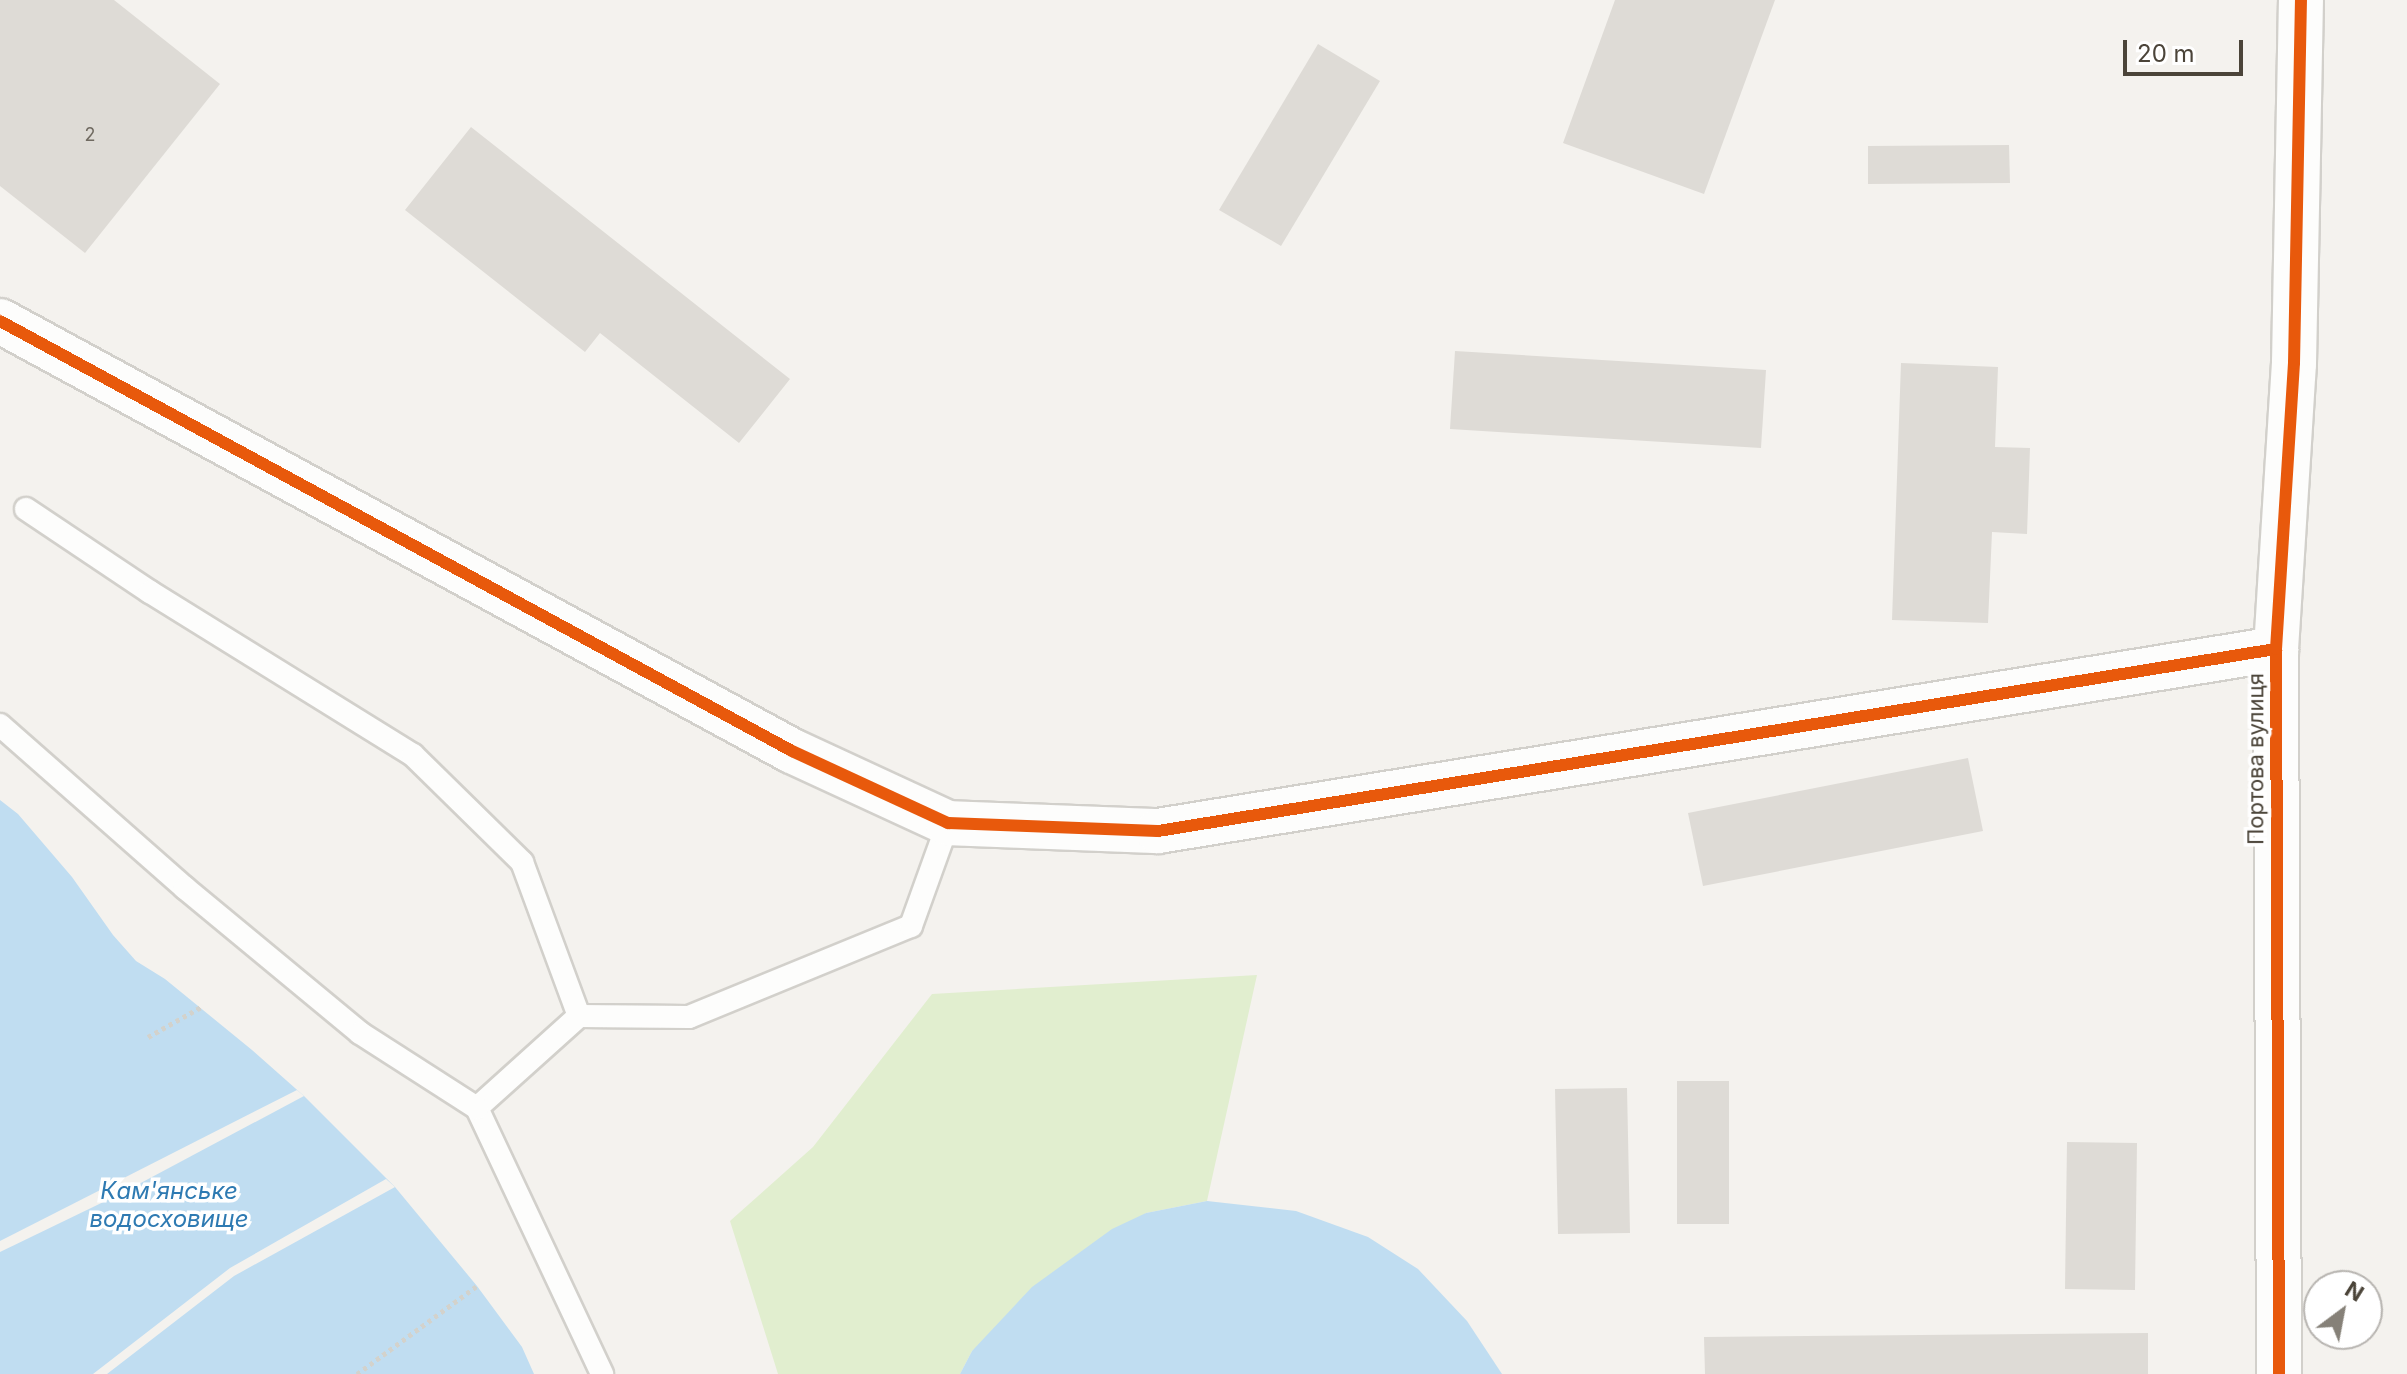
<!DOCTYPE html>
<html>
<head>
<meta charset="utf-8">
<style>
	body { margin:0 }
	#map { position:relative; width:2407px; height:1374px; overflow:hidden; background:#f4f2ee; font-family:Inter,sans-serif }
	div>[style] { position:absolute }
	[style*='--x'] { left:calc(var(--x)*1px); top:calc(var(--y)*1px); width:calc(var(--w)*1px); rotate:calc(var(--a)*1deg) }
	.green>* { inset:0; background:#e1eecf }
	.water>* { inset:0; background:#c0ddf1 }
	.pier>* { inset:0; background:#f4f2ee }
	.building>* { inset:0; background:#dedbd6 }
	.path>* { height:5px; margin-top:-2.5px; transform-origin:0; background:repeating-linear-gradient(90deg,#d3d2cc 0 4px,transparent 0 8px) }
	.roads { filter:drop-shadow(2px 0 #d2d0cb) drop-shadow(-2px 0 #d2d0cb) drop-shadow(0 2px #d2d0cb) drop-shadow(0 -2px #d2d0cb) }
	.service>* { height:22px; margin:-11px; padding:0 11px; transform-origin:11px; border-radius:11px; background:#fdfdfc }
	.minor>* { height:44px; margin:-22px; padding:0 22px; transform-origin:22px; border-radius:22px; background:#fdfdfc }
	.cycleway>* { height:12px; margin:-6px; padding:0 6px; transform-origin:6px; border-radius:6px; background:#e8590c }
	span { translate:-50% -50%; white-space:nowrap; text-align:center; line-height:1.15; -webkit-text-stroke:7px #fff; paint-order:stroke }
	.number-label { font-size:18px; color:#706a61 }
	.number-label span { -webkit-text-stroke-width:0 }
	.street-label { font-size:22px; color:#4b4439 }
	.water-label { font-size:24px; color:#2e7ab2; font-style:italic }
	.north { position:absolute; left:2303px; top:1270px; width:80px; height:80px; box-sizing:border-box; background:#fff; border:2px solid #b7b4b0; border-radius:50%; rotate:32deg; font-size:22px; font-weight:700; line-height:32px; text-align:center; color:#4b4439 }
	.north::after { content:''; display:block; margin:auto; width:28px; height:36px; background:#868178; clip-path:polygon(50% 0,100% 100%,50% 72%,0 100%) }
	.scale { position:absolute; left:2123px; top:40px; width:120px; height:36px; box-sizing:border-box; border:4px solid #4b4439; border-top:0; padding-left:10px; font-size:24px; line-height:28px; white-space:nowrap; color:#4b4439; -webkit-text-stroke:6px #fff; paint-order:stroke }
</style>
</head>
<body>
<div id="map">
	<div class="green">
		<i style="clip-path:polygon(1257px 975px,1207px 1201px,1146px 1213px,972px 1351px,960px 1374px,778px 1374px,730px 1221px,813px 1147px,932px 994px)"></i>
	</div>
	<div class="water">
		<i style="clip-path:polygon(0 800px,18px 814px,72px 877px,113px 935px,136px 961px,165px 979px,252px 1050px,304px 1096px,395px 1187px,477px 1286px,522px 1347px,534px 1374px,0 1374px)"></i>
		<i style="clip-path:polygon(1207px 1201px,1296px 1211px,1368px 1237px,1418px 1269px,1467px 1321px,1502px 1374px,960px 1374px,972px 1351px,1032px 1287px,1112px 1229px,1146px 1213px)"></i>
	</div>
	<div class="pier">
		<i style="clip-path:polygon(297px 1090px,304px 1096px,122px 1193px,0 1252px,0 1241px)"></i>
		<i style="clip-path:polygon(386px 1179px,395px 1187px,234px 1276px,107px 1374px,93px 1374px,230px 1268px)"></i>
	</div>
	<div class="building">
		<i style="clip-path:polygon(0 0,114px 0,220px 84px,85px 253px,0 186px)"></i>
		<i style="clip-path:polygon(1615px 0,1775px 0,1704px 194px,1563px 143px)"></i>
		<i style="clip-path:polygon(1318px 44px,1380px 81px,1281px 246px,1219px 210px)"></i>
		<i style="clip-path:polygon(471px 127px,790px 379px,739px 443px,600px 333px,585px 352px,405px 210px)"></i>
		<i style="clip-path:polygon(2009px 145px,2010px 183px,1868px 184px,1868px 146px)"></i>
		<i style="clip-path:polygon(1455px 351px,1766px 370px,1761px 448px,1450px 429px)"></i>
		<i style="clip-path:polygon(1901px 363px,1998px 367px,1995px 447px,2030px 448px,2027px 534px,1992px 532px,1988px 623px,1892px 620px)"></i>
		<i style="clip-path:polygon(1968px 758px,1983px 831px,1703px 886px,1688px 813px)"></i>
		<i style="clip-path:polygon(1677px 1081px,1729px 1081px,1729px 1224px,1677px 1224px)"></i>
		<i style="clip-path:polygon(1627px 1088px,1630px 1233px,1558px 1234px,1555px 1089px)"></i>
		<i style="clip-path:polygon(2067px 1142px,2137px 1143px,2135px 1290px,2065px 1289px)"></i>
		<i style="clip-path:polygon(2148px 1333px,2148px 1374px,1705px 1374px,1704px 1337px)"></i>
	</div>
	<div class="path">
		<i style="--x:148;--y:1037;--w:61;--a:-29.5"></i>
		<i style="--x:357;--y:1374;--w:149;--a:-36.3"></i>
	</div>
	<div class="roads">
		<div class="service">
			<i style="--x:26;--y:509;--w:149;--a:33.8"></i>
			<i style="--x:150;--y:592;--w:309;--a:31.8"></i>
			<i style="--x:413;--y:755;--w:153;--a:44.5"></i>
			<i style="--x:522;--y:862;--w:164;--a:69.7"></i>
			<i style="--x:579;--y:1016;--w:137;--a:138"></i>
			<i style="--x:477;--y:1108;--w:294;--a:64.8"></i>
			<i style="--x:0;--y:725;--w:247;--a:41.4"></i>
			<i style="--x:185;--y:888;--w:227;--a:39.6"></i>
			<i style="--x:360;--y:1033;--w:139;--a:32.7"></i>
			<i style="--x:579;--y:1016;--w:110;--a:0.5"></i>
			<i style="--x:689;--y:1017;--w:240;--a:-22.3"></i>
			<i style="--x:911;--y:926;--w:109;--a:-70.2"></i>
		</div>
		<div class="minor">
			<i style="--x:0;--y:321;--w:901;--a:28.5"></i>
			<i style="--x:792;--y:751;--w:172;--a:24.8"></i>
			<i style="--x:948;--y:823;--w:210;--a:2.2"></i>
			<i style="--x:1158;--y:831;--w:1133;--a:-9.25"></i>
			<i style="--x:2279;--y:1374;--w:725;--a:-90.24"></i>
			<i style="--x:2276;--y:649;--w:287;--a:-86.4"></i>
			<i style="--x:2294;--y:363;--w:363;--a:-88.9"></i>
		</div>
	</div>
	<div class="cycleway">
		<i style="--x:0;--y:321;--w:901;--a:28.5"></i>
		<i style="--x:792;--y:751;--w:172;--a:24.8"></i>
		<i style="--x:948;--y:823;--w:210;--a:2.2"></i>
		<i style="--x:1158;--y:831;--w:1133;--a:-9.25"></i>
		<i style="--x:2279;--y:1374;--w:725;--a:-90.24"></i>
		<i style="--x:2276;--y:649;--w:287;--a:-86.4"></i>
		<i style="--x:2294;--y:363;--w:363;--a:-88.9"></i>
	</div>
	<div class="number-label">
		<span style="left:90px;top:135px">2</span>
	</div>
	<div class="street-label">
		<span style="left:2256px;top:759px;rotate:-90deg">Портова вулиця</span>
	</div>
	<div class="water-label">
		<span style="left:169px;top:1205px">Кам'янське<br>водосховище</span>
	</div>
	<div class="north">N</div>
	<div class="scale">20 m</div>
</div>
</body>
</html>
